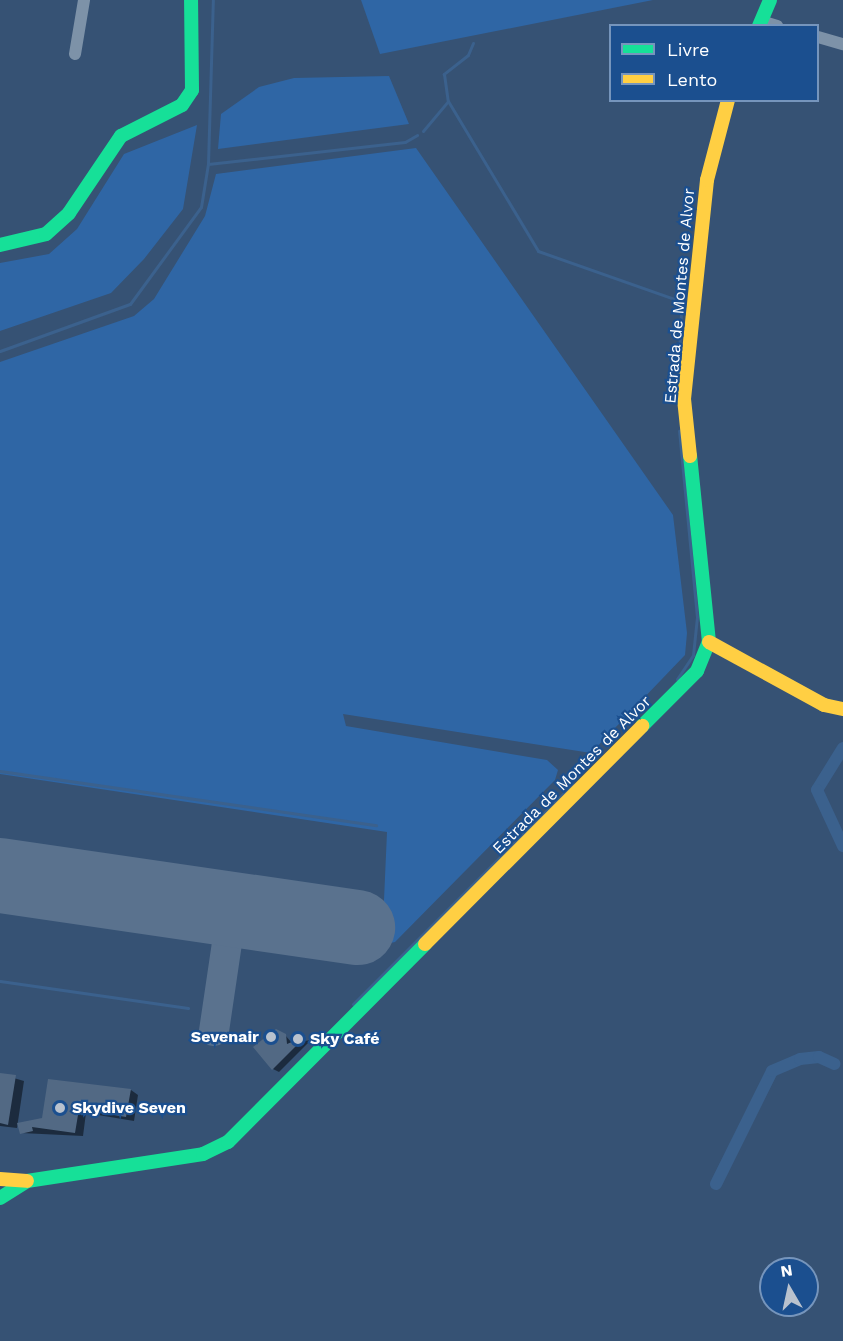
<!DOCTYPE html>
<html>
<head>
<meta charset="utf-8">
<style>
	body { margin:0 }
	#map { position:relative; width:843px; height:1341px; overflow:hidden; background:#365274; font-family:"Work Sans",sans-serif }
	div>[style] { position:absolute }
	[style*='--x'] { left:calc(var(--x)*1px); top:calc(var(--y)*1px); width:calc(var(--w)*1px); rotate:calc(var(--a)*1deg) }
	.green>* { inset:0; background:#2f66a5 }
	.shadow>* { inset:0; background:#0007 }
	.stream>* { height:3px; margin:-1.5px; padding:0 1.5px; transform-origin:1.5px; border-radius:1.5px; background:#3b618d }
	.canal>* { height:12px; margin:-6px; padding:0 6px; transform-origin:6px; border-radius:6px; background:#3b618d }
	.taxiway>* { height:30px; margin:-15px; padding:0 15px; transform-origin:15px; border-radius:15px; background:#5a728e }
	.runway>* { height:75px; margin:-37.5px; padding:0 37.5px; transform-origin:37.5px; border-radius:37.5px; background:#5a728e }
	.building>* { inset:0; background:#526984 }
	.street>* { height:12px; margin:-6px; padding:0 6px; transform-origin:6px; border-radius:6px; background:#7d92a8 }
	.fast>* { height:14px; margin:-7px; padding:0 7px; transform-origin:7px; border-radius:7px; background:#16e098 }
	.slow>* { height:14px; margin:-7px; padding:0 7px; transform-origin:7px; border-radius:7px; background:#ffcf43 }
	.dots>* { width:16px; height:16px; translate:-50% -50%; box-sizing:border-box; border:3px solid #1b4f8f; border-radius:50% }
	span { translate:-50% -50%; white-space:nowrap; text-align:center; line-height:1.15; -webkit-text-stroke:4.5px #1b4f8f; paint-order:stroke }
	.street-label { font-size:16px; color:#fff }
	.poi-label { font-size:16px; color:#fff; font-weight:700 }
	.right { translate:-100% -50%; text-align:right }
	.left { translate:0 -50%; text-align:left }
	.legend { position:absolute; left:609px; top:24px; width:210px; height:78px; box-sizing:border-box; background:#1b4f8f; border:2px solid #7695bc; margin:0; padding:8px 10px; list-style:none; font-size:18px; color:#fff }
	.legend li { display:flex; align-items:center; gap:12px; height:30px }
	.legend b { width:30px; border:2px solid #7695bc }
	.north { position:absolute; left:759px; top:1257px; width:60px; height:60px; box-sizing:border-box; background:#1b4f8f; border:2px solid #7695bc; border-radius:50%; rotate:351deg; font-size:16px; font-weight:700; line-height:24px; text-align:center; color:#fff }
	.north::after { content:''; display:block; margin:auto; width:21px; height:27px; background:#b9c2ce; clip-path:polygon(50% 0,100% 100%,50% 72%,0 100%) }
</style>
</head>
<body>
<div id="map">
	<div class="green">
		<i style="clip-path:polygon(361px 0,653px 0,380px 54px)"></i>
		<i style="clip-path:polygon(389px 76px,409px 124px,218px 149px,221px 114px,259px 87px,294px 78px)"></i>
		<i style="clip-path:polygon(197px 125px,183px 209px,144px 259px,111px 293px,0 331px,0 263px,49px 254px,77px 229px,124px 154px)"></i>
		<i style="clip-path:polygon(416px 148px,673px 515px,687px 633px,685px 655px,591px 753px,343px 714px,346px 726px,547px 760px,558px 770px,555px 780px,395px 942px,382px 945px,387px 832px,0 774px,0 362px,134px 316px,154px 299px,205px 216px,216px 174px)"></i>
	</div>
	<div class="shadow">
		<i style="clip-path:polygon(285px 1035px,292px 1043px,311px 1040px,279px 1072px,273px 1069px)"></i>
		<i style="clip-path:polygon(0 1074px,24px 1081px,17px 1128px,0 1126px)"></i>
		<i style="clip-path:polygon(131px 1090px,138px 1095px,134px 1121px,86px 1113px,83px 1136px,21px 1133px,19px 1126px)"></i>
	</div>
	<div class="stream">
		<i style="--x:473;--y:43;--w:13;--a:113"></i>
		<i style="--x:468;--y:55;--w:31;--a:142"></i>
		<i style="--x:444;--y:74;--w:27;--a:82"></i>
		<i style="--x:448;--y:101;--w:175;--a:59"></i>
		<i style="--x:538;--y:251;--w:151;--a:19.4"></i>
		<i style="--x:423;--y:131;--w:39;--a:-50"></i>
		<i style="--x:208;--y:164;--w:198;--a:-6.4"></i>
		<i style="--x:405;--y:142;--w:14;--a:-30"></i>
		<i style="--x:0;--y:351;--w:138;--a:-19.9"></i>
		<i style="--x:130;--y:304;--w:120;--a:-53.8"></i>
		<i style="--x:201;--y:207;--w:44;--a:-80.8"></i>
		<i style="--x:208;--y:164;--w:164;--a:-88.3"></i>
		<i style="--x:678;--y:379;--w:65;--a:-87.4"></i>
		<i style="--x:677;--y:679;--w:29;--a:-56"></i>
		<i style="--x:693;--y:655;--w:38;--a:-84"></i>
		<i style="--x:697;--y:617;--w:187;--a:-95.5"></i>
		<i style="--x:0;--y:771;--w:380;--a:8.2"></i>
		<i style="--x:0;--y:981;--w:190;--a:8.2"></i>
		<i style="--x:353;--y:1004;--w:311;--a:-45"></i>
	</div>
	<div class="canal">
		<i style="--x:843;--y:748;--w:49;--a:121.8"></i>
		<i style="--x:817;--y:790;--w:62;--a:65.1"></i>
		<i style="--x:716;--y:1184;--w:126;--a:-63.6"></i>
		<i style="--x:772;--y:1071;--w:30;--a:-23"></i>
		<i style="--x:800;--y:1059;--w:19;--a:-6"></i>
		<i style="--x:819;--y:1057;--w:17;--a:24"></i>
	</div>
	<div class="taxiway">
		<i style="--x:214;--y:1031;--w:109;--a:-81.6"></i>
		<i style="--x:230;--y:923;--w:19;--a:-125"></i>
	</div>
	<div class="runway">
		<i style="--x:0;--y:875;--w:361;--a:8.3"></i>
	</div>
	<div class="building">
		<i style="clip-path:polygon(276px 1029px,286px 1034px,287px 1044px,306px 1036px,272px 1070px,253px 1047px)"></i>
		<i style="clip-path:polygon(0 1073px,16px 1075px,8px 1125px,0 1123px)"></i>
		<i style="clip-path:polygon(48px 1079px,131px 1089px,126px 1117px,79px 1109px,75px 1133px,32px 1127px,33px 1131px,20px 1134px,17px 1123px,42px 1118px)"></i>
	</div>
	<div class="street">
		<i style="--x:761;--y:21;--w:17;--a:17"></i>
		<i style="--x:818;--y:37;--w:26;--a:16"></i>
		<i style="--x:75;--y:54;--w:55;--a:-80.5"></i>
	</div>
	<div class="fast">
		<i style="--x:759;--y:26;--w:28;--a:-67"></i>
		<i style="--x:0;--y:245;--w:47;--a:-13.4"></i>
		<i style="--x:46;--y:234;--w:31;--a:-42"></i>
		<i style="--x:69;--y:213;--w:93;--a:-56"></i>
		<i style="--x:121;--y:136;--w:68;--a:-26.9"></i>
		<i style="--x:182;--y:105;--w:18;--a:-56"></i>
		<i style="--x:192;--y:90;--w:90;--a:-90.6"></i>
		<i style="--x:642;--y:726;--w:78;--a:-45"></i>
		<i style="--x:697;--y:671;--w:31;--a:-68"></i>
		<i style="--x:709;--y:642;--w:187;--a:-95.8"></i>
		<i style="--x:0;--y:1198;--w:32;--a:-32"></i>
		<i style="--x:27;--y:1181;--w:178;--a:-8.7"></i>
		<i style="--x:203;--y:1154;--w:28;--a:-26"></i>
		<i style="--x:228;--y:1142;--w:279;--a:-45.1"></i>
	</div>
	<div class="slow">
		<i style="--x:690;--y:456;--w:57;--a:-96"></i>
		<i style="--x:684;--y:399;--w:220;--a:-84"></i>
		<i style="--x:707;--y:180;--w:83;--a:-75.3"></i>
		<i style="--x:709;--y:642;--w:131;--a:28.7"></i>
		<i style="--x:824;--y:705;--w:19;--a:12"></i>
		<i style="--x:425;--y:944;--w:308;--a:-45.1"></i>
		<i style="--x:0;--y:1179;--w:27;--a:4"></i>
	</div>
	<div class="dots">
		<i style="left:271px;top:1037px;background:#b9c2ce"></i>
		<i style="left:298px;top:1039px;background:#b9c2ce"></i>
		<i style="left:60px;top:1108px;background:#b9c2ce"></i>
	</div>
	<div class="street-label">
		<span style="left:680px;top:296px;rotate:-85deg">Estrada de Montes de Alvor</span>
		<span style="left:572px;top:775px;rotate:-45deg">Estrada de Montes de Alvor</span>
	</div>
	<div class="poi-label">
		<span class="right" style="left:259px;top:1037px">Sevenair</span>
		<span class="left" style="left:310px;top:1039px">Sky Café</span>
		<span class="left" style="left:72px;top:1108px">Skydive Seven</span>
	</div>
	<ul class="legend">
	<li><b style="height:8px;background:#16e098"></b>Livre</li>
	<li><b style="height:8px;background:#ffcf43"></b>Lento</li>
	</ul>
	<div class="north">N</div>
</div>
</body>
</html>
